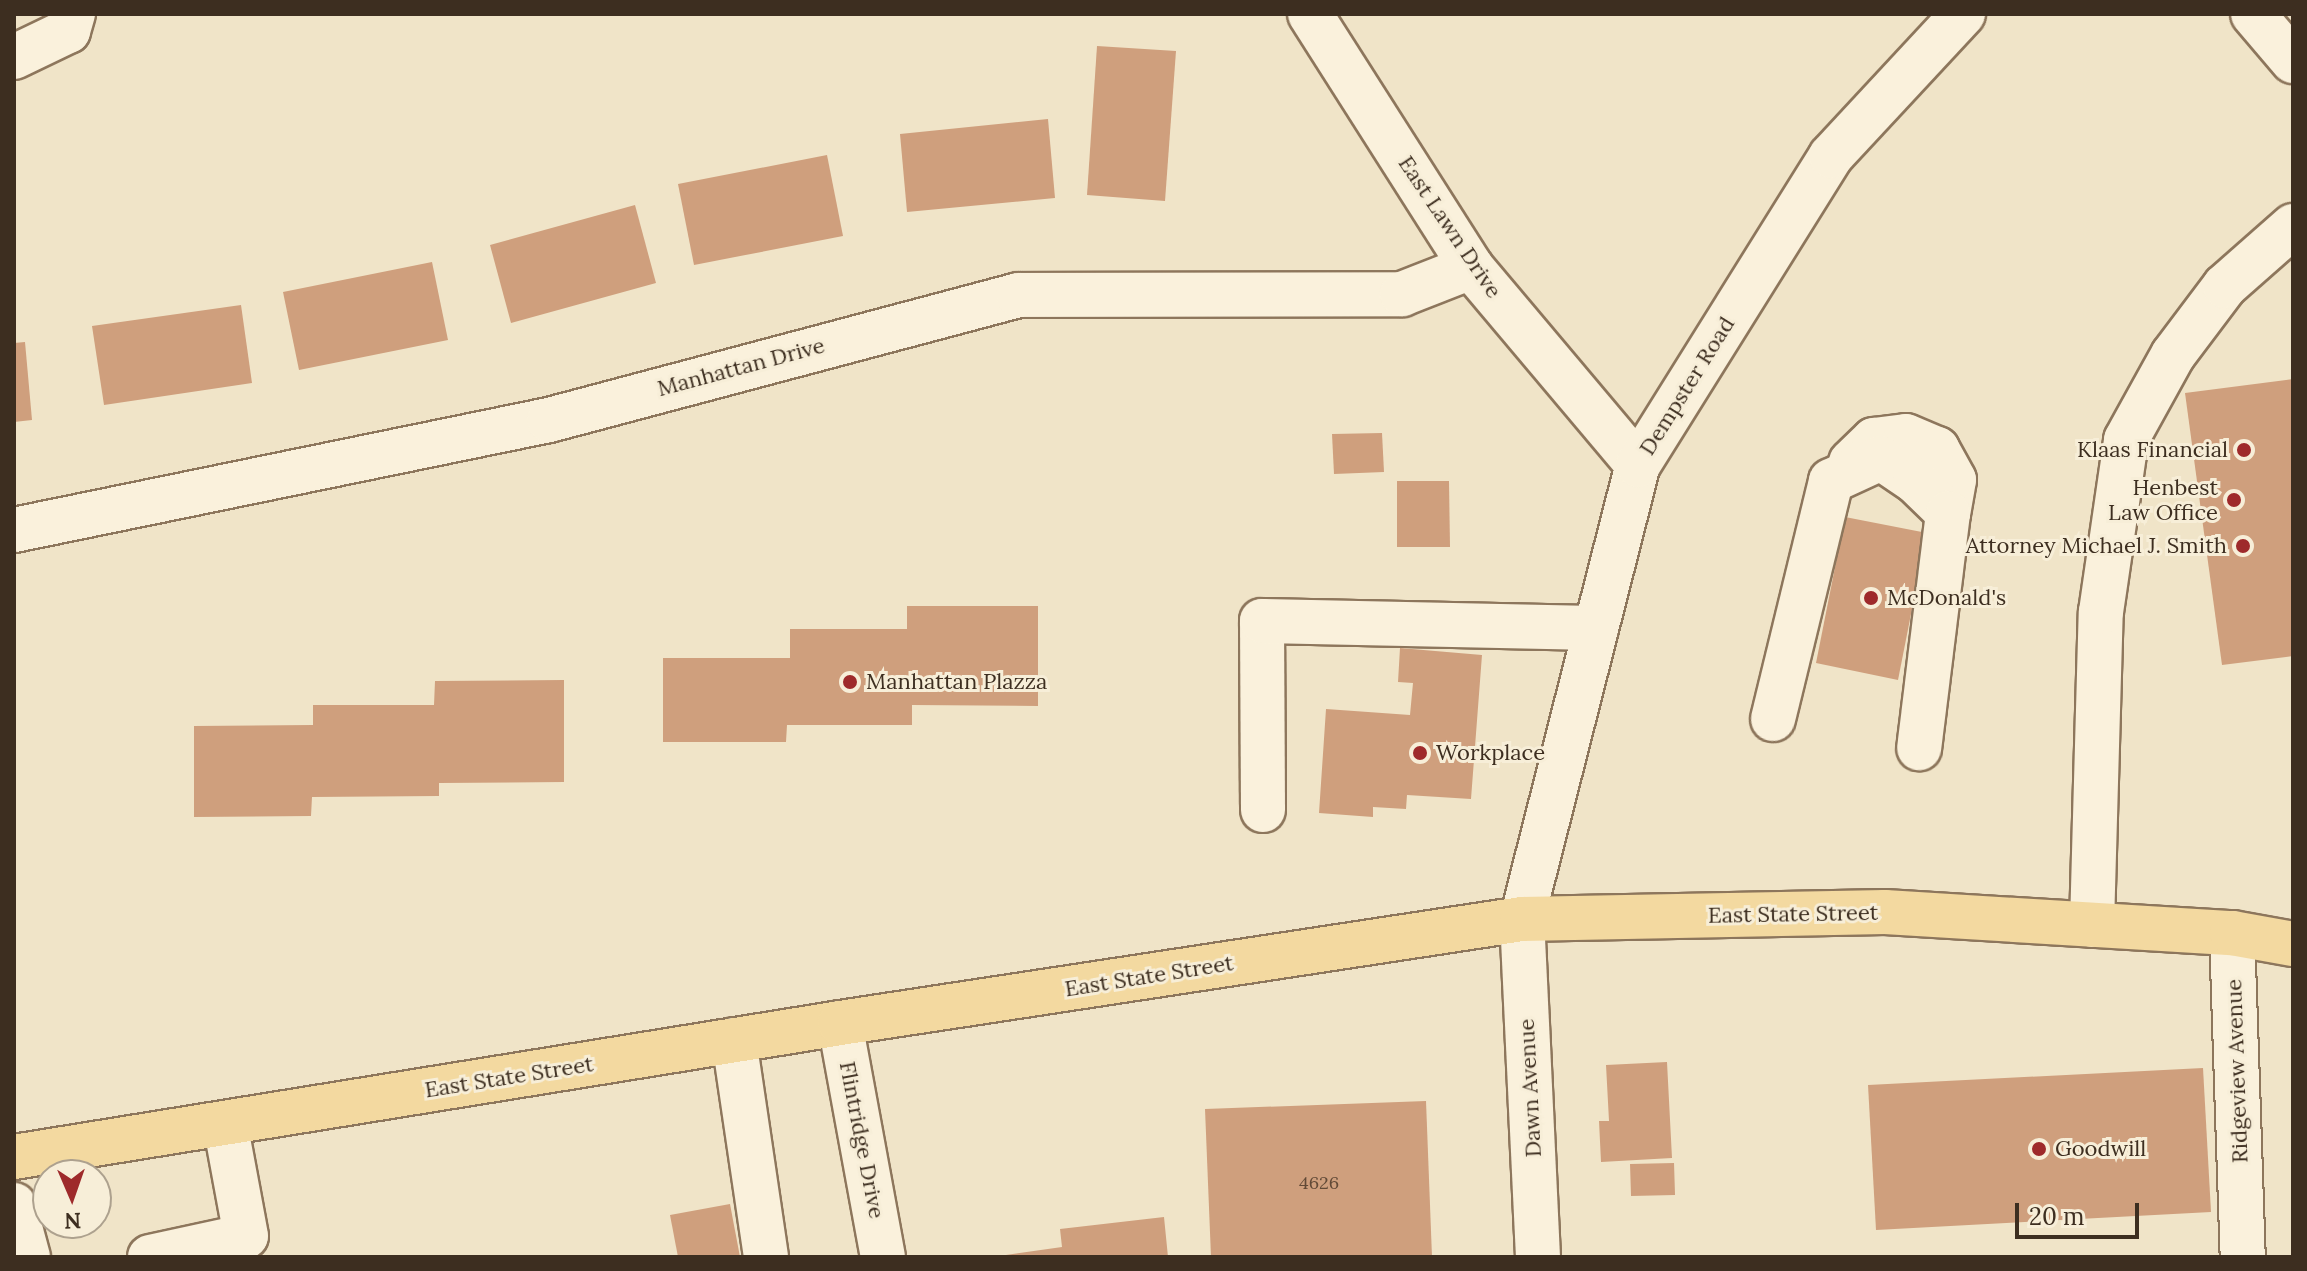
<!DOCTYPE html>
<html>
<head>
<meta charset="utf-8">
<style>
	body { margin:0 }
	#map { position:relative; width:2307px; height:1271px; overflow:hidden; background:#f0e4c8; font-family:Lora,serif }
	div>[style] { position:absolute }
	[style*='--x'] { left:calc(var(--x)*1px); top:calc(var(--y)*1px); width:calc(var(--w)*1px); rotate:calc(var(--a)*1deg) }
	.building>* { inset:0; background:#cf9f7d }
	.roads { filter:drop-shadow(2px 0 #8d765c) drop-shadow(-2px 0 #8d765c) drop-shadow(0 2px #8d765c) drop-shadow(0 -2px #8d765c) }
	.minor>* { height:44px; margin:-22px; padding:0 22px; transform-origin:22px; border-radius:22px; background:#faf1dc }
	.major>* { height:44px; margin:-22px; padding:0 22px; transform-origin:22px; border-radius:22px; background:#f3d9a0 }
	.dots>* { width:22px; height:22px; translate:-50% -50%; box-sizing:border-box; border:4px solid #f7eed8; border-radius:50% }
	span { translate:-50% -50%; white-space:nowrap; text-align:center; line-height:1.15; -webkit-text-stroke:6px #f7eed8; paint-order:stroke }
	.number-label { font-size:18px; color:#624a37 }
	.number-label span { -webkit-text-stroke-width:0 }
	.street-label { font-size:22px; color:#3d2e20 }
	.poi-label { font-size:22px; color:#3d2e20 }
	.right { translate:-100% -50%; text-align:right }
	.left { translate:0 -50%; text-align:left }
	.frame { position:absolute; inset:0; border:16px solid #3d2e20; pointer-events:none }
	.north { position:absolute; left:32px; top:1159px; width:80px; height:80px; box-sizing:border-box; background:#f7eed8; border:2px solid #ada18e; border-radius:50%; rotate:178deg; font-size:22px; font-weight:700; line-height:32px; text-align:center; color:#3d2e20 }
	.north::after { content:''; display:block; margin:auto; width:28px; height:36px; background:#9e2a2b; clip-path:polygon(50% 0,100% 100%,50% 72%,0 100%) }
	.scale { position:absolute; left:2015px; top:1203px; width:124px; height:36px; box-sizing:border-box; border:4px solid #3d2e20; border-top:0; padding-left:10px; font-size:24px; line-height:28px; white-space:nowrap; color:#3d2e20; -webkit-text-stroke:6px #f7eed8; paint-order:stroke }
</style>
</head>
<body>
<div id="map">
	<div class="building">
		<i style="clip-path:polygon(1097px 46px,1176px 51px,1165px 201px,1087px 195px)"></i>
		<i style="clip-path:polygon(1048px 119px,1055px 198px,907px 212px,900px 134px)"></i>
		<i style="clip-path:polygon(827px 155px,843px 236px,694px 265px,678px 184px)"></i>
		<i style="clip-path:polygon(635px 205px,656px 283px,511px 323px,490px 245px)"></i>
		<i style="clip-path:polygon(432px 262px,448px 340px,299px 370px,283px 292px)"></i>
		<i style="clip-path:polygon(241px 305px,252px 383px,104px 405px,92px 326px)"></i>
		<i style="clip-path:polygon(25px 342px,32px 420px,14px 422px,14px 343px)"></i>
		<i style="clip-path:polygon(2293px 379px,2293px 656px,2222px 665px,2185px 393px)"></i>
		<i style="clip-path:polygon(1382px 433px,1384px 472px,1334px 474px,1332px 434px)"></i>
		<i style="clip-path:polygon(1397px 481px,1449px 481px,1450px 547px,1397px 547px)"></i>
		<i style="clip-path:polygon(1845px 517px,1927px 533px,1898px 680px,1816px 663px)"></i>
		<i style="clip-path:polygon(907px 606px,1038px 606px,1038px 706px,912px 705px,912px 725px,787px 725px,786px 742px,663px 742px,663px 658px,790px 658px,790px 629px,907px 629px)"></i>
		<i style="clip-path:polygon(1400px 648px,1482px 655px,1471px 799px,1407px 795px,1406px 809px,1373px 807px,1373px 817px,1319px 813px,1326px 709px,1410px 715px,1413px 683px,1398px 682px)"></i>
		<i style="clip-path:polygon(564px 680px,564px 782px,439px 783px,439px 796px,312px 797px,311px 816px,194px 817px,194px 726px,313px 725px,313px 705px,434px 705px,435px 681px)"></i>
		<i style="clip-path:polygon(1667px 1062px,1672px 1158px,1601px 1162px,1599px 1121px,1609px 1121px,1606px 1065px)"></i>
		<i style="clip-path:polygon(2203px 1068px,2211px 1212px,1876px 1230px,1868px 1085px)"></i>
		<i style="clip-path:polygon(1426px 1101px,1432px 1257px,1211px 1257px,1205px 1109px)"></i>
		<i style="clip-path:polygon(1674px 1163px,1675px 1195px,1631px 1196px,1630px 1164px)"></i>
		<i style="clip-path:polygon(730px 1204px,740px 1257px,678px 1257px,670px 1215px)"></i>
		<i style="clip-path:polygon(1164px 1217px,1168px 1257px,992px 1257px,1062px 1247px,1060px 1229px)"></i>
	</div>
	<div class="roads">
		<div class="minor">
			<i style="--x:1310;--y:14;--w:300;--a:57.5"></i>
			<i style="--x:1471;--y:267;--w:259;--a:49.9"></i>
			<i style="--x:2253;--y:14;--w:62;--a:49.6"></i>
			<i style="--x:14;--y:57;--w:60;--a:-25.7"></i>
			<i style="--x:68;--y:31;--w:18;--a:-74"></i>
			<i style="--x:1851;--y:462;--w:32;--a:-44"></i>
			<i style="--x:1874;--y:440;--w:32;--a:-7"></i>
			<i style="--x:1906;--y:436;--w:34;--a:23"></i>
			<i style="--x:1937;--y:449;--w:35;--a:61"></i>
			<i style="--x:1954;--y:480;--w:34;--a:100"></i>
			<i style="--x:14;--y:530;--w:546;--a:-11.62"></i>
			<i style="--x:549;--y:420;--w:485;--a:-14.9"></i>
			<i style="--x:1018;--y:295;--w:384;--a:-0.1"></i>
			<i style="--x:1402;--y:294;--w:74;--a:-21.4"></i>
			<i style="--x:1773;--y:719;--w:245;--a:-76.3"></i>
			<i style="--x:1831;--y:481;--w:55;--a:-24.7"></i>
			<i style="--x:1881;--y:458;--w:41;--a:34.1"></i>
			<i style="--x:1915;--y:481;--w:46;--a:44.1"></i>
			<i style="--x:1948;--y:513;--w:237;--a:97"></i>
			<i style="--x:1263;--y:810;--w:189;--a:-90.3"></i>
			<i style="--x:1262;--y:621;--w:334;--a:1.2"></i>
			<i style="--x:2092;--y:925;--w:313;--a:-88.4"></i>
			<i style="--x:2101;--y:612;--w:174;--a:-81.7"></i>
			<i style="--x:2126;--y:440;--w:97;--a:-61.1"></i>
			<i style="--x:2173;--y:355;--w:86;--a:-53"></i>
			<i style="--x:2225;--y:286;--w:91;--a:-41.4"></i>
			<i style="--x:2232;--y:933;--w:324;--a:88.1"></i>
			<i style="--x:840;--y:1023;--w:238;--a:79.6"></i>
			<i style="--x:734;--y:1040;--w:219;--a:81.6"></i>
			<i style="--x:14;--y:1205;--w:54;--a:74.9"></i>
			<i style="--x:150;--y:1257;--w:98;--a:-12.3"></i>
			<i style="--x:246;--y:1236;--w:115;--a:-100.5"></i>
			<i style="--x:1538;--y:1257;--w:338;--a:-92.7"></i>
			<i style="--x:1522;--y:919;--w:469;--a:-75.7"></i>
			<i style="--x:1638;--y:465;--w:364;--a:-58"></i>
			<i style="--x:1831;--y:156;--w:194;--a:-47.1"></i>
		</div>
		<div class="major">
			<i style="--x:14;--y:1157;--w:837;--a:-9.21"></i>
			<i style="--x:840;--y:1023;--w:690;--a:-8.67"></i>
			<i style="--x:1522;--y:919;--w:363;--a:-1.1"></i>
			<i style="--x:1885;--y:912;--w:348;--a:3.5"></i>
			<i style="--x:2232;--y:933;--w:62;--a:10.2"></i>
		</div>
	</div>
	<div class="dots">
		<i style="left:2244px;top:450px;background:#9e2a2b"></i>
		<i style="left:2234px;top:500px;background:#9e2a2b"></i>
		<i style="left:2243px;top:546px;background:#9e2a2b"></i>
		<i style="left:1871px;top:598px;background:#9e2a2b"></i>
		<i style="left:850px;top:682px;background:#9e2a2b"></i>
		<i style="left:1420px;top:753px;background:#9e2a2b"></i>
		<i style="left:2039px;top:1149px;background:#9e2a2b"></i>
	</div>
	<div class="number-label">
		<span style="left:1319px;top:1183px">4626</span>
	</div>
	<div class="street-label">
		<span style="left:1450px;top:227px;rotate:56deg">East Lawn Drive</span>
		<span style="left:741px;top:367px;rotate:-15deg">Manhattan Drive</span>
		<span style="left:1687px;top:386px;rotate:-58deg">Dempster Road</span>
		<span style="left:1793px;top:914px;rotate:-1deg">East State Street</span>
		<span style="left:1149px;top:976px;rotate:-9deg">East State Street</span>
		<span style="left:2237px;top:1071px;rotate:-92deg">Ridgeview Avenue</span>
		<span style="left:509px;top:1077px;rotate:-9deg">East State Street</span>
		<span style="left:1530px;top:1088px;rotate:-93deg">Dawn Avenue</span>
		<span style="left:862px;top:1140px;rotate:79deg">Flintridge Drive</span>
	</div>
	<div class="poi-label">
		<span class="right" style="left:2228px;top:450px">Klaas Financial</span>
		<span class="right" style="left:2218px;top:500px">Henbest<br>Law Office</span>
		<span class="right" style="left:2227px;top:546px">Attorney Michael J. Smith</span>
		<span class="left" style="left:1887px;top:598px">McDonald's</span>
		<span class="left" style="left:866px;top:682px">Manhattan Plazza</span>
		<span class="left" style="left:1436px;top:753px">Workplace</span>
		<span class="left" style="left:2055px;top:1149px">Goodwill</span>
	</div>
	<div class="frame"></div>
	<div class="north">N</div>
	<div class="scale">20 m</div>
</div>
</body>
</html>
